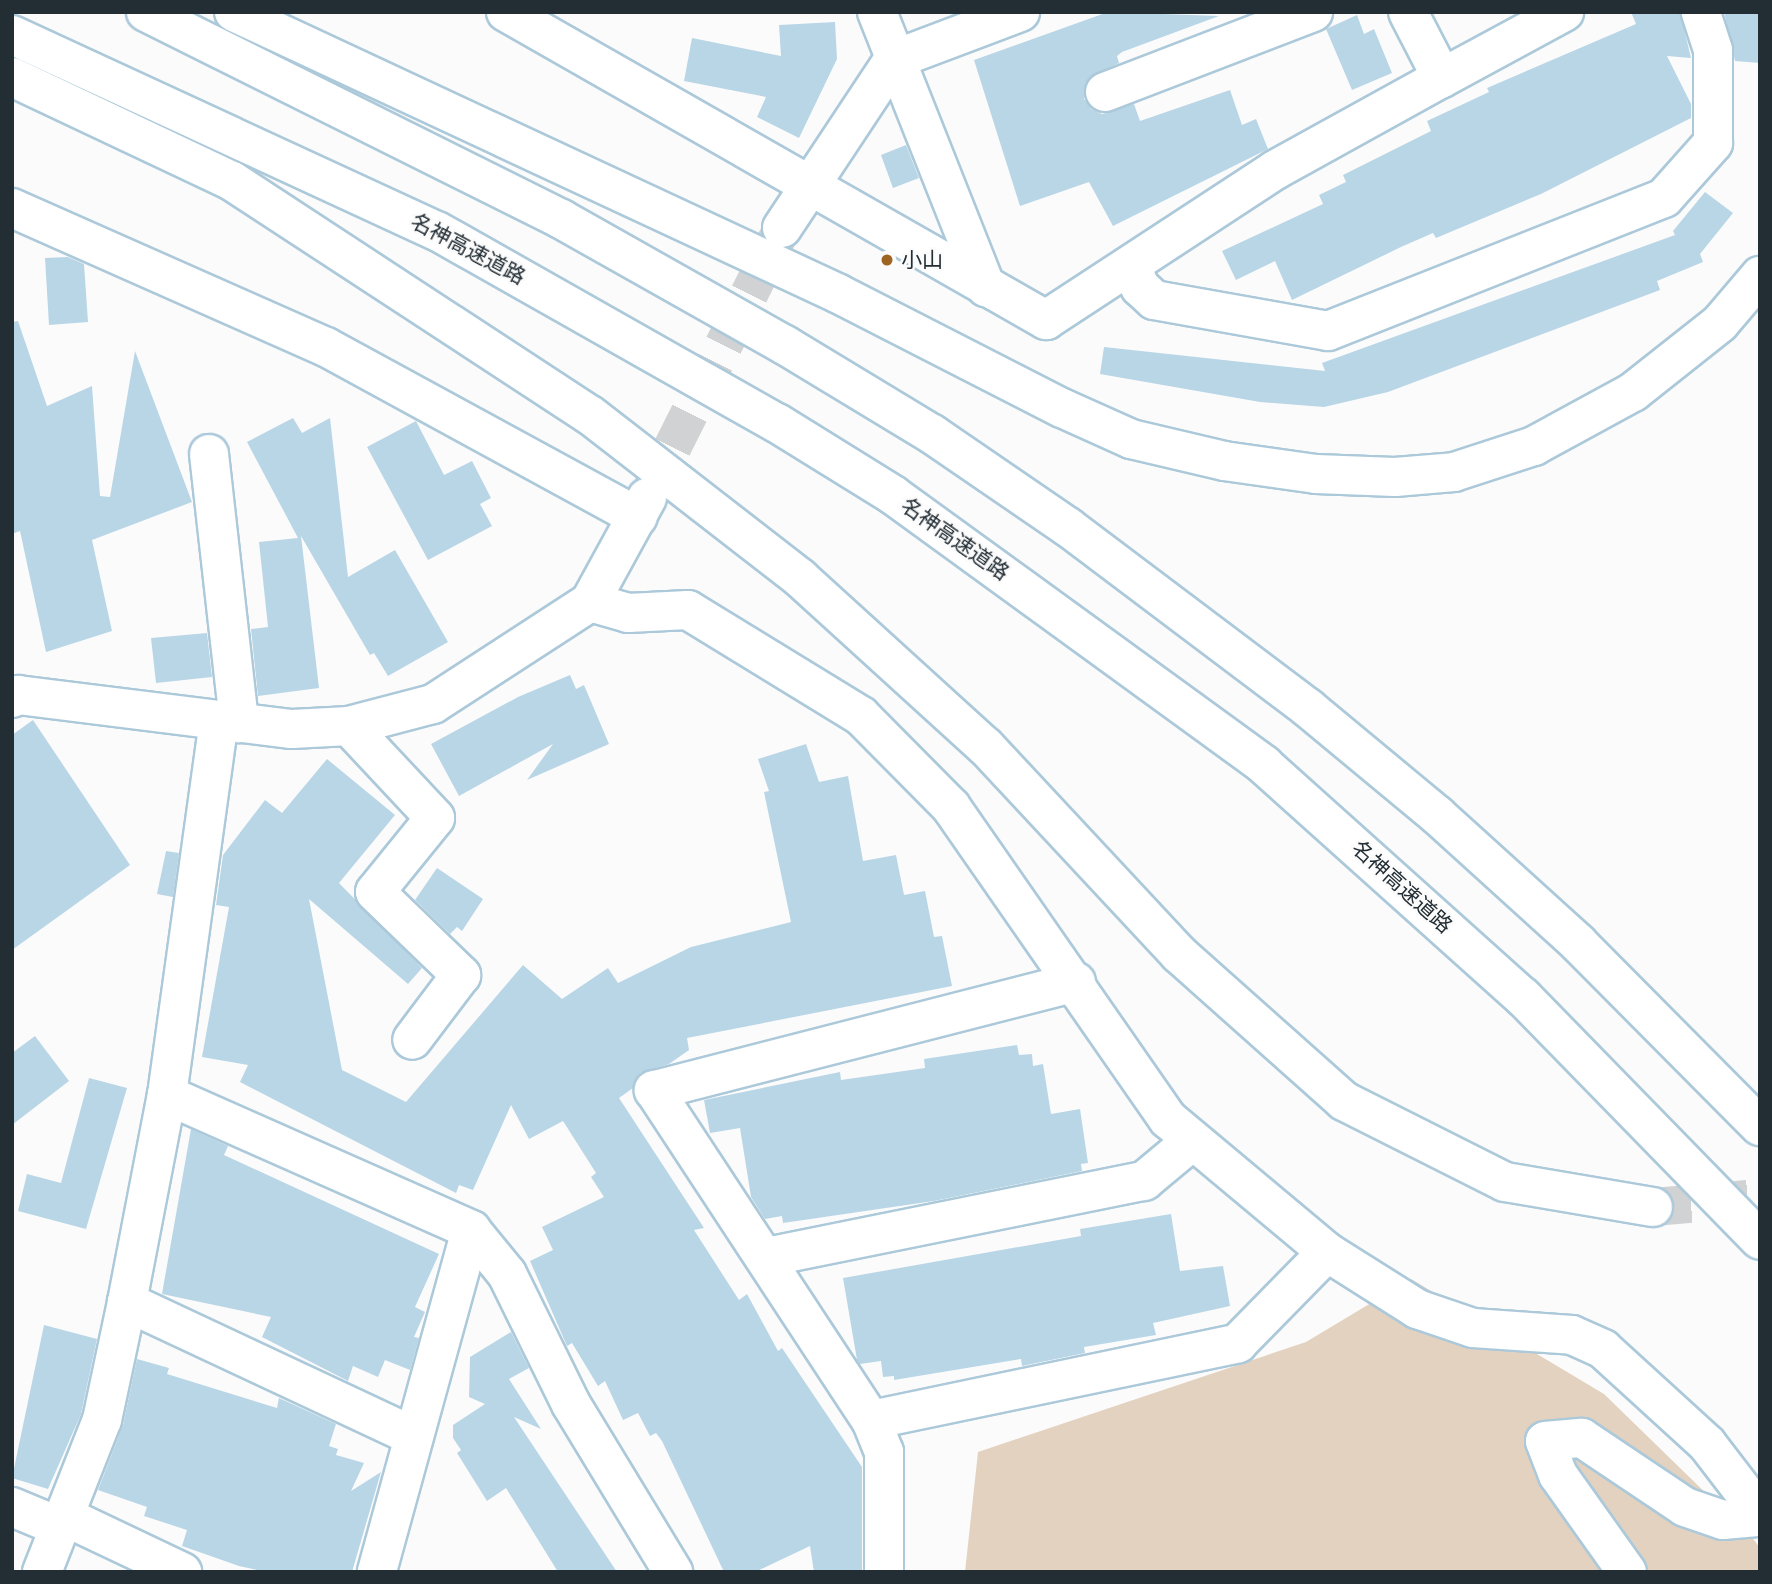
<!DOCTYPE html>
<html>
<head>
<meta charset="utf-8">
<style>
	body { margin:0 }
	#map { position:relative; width:1772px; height:1584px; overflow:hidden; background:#fbfbfb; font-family:Inter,"Noto Sans JP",sans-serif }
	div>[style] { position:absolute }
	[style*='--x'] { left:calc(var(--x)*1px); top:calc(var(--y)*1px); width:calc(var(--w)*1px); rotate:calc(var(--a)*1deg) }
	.green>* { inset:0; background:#e3d2c0 }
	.building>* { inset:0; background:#b9d6e7 }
	.minor-tunnel>* { height:38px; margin-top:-19px; transform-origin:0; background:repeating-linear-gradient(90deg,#d0d2d3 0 38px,transparent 0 57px) }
	.highway-tunnel>* { height:38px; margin-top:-19px; transform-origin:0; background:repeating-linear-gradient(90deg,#d0d2d3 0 38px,transparent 0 57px) }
	.roads { filter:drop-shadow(2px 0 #acc9da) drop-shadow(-2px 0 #acc9da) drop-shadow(0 2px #acc9da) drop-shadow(0 -2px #acc9da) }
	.minor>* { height:38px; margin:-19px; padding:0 19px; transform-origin:19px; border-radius:19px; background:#fff }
	.highway>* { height:38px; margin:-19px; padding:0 19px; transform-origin:19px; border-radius:19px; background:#fff }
	.dots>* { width:19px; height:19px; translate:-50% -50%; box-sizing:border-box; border:4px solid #fbfbfb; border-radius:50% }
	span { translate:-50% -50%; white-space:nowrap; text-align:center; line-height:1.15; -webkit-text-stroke:5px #fbfbfb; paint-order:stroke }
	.street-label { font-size:21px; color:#222d34 }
	.poi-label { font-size:21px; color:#222d34 }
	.left { translate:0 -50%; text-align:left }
	.frame { position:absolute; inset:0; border:14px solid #222d34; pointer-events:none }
</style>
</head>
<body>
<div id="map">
	<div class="green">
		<i style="clip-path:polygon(1411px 1279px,1604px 1394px,1754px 1540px,1760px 1548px,1760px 1572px,965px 1572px,978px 1452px,1306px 1342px)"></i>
	</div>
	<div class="building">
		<i style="clip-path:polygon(1108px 12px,1219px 16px,1122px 52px,1117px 56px,1119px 63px,1088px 79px,1084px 99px,1091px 109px,1102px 114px,1134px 104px,1140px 121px,1230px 90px,1242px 125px,1256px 119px,1268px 149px,1113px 226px,1089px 182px,1020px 206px,974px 60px)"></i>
		<i style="clip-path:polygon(1631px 12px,1680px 12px,1691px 58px,1667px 56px,1691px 104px,1691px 118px,1541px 194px,1436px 238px,1433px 233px,1401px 247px,1292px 300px,1275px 261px,1236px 280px,1222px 251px,1323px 204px,1319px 195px,1346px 182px,1343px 175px,1431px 131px,1427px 121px,1489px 92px,1487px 88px,1636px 24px)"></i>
		<i style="clip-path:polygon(1724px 12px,1760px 12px,1760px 63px,1735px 61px)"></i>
		<i style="clip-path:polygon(1357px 15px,1364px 34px,1374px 29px,1392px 73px,1352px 90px,1326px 29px)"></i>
		<i style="clip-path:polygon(835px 22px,837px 59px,799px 138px,757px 117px,766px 97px,684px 81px,692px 38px,781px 56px,779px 25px)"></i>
		<i style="clip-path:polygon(906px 145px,919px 178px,893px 188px,881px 155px)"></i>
		<i style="clip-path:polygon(1705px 192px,1733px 213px,1700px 254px,1703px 262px,1657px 281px,1660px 290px,1388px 392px,1324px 407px,1260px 402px,1100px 374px,1104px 347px,1325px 371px,1322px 363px,1675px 235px,1673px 231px)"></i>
		<i style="clip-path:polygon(68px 257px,84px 264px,88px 322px,49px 325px,45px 258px)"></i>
		<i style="clip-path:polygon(18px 321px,47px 406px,92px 386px,100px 496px,110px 497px,135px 351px,192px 502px,92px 540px,112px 631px,46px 652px,20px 531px,12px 534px,12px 322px)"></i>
		<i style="clip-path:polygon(293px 418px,302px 433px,330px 418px,348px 577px,395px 550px,448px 642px,388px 676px,374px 653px,370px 655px,301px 536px,319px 688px,258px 696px,251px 629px,268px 627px,259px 542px,298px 538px,247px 442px)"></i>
		<i style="clip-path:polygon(416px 421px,444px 475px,472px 461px,491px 498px,480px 504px,492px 526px,428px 560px,367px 447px)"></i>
		<i style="clip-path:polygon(207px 633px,212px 677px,156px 683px,151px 638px)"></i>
		<i style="clip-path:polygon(570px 675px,576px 689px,584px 685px,609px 744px,527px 780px,553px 744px,459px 796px,431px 744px,518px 697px)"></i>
		<i style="clip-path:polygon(33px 720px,130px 865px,12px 950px,12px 735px)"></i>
		<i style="clip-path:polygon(806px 744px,819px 782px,848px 776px,863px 861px,896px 855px,904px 895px,925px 891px,934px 937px,942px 936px,952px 986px,687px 1038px,689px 1050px,669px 1064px,640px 1073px,633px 1088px,619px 1098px,704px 1228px,694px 1230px,739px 1300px,747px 1294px,778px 1351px,782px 1348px,862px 1467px,862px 1572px,814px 1572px,810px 1546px,755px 1572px,724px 1572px,662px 1441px,656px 1433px,650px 1436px,638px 1413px,623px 1420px,605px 1381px,598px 1386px,572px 1343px,567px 1346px,530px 1261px,553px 1250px,542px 1227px,604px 1197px,591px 1177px,596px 1173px,563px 1121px,529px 1139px,511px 1105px,473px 1190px,459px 1185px,456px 1193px,240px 1082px,248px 1065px,202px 1057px,229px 907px,216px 905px,223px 855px,265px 800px,282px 813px,327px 759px,395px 815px,339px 883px,422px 968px,408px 984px,309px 899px,342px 1070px,406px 1102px,523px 965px,562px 999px,608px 968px,618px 983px,691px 947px,791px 922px,764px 792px,769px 791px,758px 759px)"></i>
		<i style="clip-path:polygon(166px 851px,179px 853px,173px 897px,157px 894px)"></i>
		<i style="clip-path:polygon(437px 868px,483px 899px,462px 931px,457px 927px,450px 934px,415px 900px)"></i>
		<i style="clip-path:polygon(35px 1036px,69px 1081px,12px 1125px,12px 1053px)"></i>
		<i style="clip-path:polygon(1017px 1045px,1019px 1055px,1032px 1054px,1033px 1066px,1043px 1064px,1051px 1114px,1080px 1109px,1088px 1163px,1081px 1164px,1082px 1171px,934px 1201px,783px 1223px,782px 1216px,765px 1219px,751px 1197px,740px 1128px,710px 1133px,704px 1100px,840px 1072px,841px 1080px,925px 1068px,924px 1059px)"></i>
		<i style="clip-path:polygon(89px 1078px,127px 1088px,86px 1229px,18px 1211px,27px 1174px,61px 1183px)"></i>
		<i style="clip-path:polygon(191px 1129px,228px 1146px,224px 1155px,439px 1254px,415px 1307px,425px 1312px,414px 1337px,419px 1338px,410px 1370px,385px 1360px,378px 1377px,353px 1366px,348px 1381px,262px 1337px,271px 1317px,162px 1294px)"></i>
		<i style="clip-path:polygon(1171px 1214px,1180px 1271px,1223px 1266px,1230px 1306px,1153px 1323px,1156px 1335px,1084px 1347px,1085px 1353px,1022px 1366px,1021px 1359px,894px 1380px,894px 1376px,883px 1377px,881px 1361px,860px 1364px,857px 1360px,843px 1278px,1081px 1236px,1080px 1229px)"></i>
		<i style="clip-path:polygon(44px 1325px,97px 1339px,81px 1414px,48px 1489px,12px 1478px)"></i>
		<i style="clip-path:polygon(511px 1332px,529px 1368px,509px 1379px,541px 1429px,514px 1417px,617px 1572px,558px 1572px,506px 1488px,487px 1501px,457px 1453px,461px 1450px,453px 1438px,453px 1425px,485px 1404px,469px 1397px,470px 1357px)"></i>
		<i style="clip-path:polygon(137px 1359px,169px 1368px,167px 1374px,277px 1408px,279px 1398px,336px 1424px,329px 1446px,338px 1449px,336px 1455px,364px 1463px,351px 1491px,381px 1472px,352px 1572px,266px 1572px,239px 1566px,182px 1546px,187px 1530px,144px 1516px,147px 1507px,98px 1490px,123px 1425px)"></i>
	</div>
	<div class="minor-tunnel">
		<i style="--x:647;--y:498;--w:300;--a:-63.4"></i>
	</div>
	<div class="highway-tunnel">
		<i style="--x:1653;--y:1207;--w:107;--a:-4.8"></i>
	</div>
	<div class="roads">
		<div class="minor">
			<i style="--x:506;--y:12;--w:622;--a:29.7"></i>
			<i style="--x:1046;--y:320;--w:274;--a:-33.2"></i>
			<i style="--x:1275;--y:170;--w:191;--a:-28.9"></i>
			<i style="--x:1442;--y:78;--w:74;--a:-117.3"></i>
			<i style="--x:877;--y:12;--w:296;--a:68.4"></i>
			<i style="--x:1442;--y:78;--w:139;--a:-28.4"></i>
			<i style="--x:1105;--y:92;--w:223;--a:-21"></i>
			<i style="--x:12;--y:208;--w:343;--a:23.9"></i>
			<i style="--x:326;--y:347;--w:355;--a:28.6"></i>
			<i style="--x:782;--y:228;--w:201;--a:-56.5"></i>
			<i style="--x:893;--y:60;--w:136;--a:-20.7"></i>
			<i style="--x:1131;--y:265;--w:24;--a:68"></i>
			<i style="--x:1140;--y:287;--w:19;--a:43"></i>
			<i style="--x:1154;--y:300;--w:177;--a:10.1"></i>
			<i style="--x:1328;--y:331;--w:361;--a:-21.6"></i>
			<i style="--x:1664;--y:198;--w:74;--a:-48.3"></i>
			<i style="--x:1713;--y:143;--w:93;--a:-90"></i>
			<i style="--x:1713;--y:50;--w:40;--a:-108"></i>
			<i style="--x:209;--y:454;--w:271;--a:83.6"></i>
			<i style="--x:590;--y:602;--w:40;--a:16"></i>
			<i style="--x:628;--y:613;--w:60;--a:-2.9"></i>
			<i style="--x:688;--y:610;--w:203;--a:31.5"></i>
			<i style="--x:861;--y:716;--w:128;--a:45.3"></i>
			<i style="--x:951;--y:807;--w:380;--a:55.2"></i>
			<i style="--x:1168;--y:1119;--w:207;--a:39.9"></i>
			<i style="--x:1327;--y:1252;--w:107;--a:32.3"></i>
			<i style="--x:1417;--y:1309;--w:59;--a:18.7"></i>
			<i style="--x:1473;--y:1328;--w:99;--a:4"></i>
			<i style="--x:1572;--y:1335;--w:34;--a:24"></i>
			<i style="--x:1603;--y:1349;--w:141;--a:42.4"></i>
			<i style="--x:1707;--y:1444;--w:87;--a:52.5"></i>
			<i style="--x:12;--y:698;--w:7;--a:-27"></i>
			<i style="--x:18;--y:695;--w:276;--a:7.1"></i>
			<i style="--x:292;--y:729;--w:57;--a:-3"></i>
			<i style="--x:349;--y:726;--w:87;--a:-14.7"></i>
			<i style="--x:433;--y:704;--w:187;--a:-33"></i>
			<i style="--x:590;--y:602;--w:119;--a:-61.3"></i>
			<i style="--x:349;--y:726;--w:126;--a:46.9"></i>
			<i style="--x:435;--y:818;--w:95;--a:129"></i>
			<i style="--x:375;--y:892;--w:120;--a:44"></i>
			<i style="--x:461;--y:975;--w:81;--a:127"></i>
			<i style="--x:1076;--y:982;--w:436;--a:165.6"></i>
			<i style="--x:654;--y:1090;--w:395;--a:56.7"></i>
			<i style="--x:871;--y:1420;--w:375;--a:-11.8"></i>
			<i style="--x:1238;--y:1343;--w:127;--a:-45.6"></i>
			<i style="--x:167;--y:1095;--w:333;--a:23.9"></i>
			<i style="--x:471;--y:1230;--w:355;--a:105.4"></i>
			<i style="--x:471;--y:1230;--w:57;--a:50.7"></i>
			<i style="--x:507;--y:1274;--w:145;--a:63.8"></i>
			<i style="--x:571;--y:1404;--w:197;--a:58.7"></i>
			<i style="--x:766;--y:1257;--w:386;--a:-11.4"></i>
			<i style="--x:1144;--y:1181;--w:62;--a:-39.8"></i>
			<i style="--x:127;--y:1302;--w:316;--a:25.1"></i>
			<i style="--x:871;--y:1420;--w:35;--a:68"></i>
			<i style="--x:884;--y:1452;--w:120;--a:90"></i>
			<i style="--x:12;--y:1507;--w:52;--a:22.6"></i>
			<i style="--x:64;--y:1516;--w:131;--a:25.4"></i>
			<i style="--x:42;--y:1572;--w:163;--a:-68.5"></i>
			<i style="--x:102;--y:1420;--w:121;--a:-78"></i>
			<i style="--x:127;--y:1302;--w:211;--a:-79.1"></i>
			<i style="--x:167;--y:1095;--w:377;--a:-82.1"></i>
			<i style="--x:1627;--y:1572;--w:119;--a:-125.4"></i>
			<i style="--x:1558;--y:1475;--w:36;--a:-111"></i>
			<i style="--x:1545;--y:1441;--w:37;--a:-5"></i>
			<i style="--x:1582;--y:1438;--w:124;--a:33.8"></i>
			<i style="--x:1685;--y:1507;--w:40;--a:18.9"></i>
			<i style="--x:1723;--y:1520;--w:37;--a:-5"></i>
		</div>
		<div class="highway">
			<i style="--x:146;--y:12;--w:464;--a:26.5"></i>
			<i style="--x:561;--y:219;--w:257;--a:29.4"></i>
			<i style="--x:785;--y:345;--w:172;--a:31.2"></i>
			<i style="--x:932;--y:434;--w:165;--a:34.4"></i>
			<i style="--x:1068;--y:527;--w:301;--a:37"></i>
			<i style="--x:1308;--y:708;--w:168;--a:39.7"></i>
			<i style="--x:1437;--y:815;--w:190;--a:42.2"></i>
			<i style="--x:1578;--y:943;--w:258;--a:45.2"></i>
			<i style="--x:234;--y:12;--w:667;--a:24.99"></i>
			<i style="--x:839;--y:294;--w:250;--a:27.1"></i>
			<i style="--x:1062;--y:408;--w:76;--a:24.2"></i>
			<i style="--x:1131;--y:439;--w:96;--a:13.3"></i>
			<i style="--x:1224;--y:461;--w:93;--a:8"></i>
			<i style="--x:1316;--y:474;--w:79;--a:2.2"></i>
			<i style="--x:1395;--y:477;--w:59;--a:-4.8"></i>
			<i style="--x:1454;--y:472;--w:84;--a:-18"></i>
			<i style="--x:1534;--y:446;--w:113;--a:-28.6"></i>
			<i style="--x:1633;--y:392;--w:111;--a:-38.4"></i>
			<i style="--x:1720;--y:323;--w:62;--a:-49.6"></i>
			<i style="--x:12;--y:35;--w:468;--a:24.8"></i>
			<i style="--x:437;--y:231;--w:390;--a:29.5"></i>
			<i style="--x:777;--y:423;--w:137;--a:31.8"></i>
			<i style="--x:893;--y:495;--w:459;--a:36"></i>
			<i style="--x:1264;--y:765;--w:348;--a:41.9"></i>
			<i style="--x:1523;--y:997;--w:339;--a:45.7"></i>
			<i style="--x:12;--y:77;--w:243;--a:25.3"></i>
			<i style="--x:232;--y:181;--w:428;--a:33.2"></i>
			<i style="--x:590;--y:415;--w:266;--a:37.8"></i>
			<i style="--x:800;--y:578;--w:251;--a:42.3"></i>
			<i style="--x:986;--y:747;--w:283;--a:47"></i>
			<i style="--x:1179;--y:954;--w:221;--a:41.7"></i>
			<i style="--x:1344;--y:1101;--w:180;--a:26.7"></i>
			<i style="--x:1505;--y:1182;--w:150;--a:9.6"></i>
		</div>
	</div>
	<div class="dots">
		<i style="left:887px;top:260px;background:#9d6521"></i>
	</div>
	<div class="street-label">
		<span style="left:468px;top:249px;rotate:28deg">名神高速道路</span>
		<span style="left:955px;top:539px;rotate:35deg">名神高速道路</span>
		<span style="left:1402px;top:887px;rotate:42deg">名神高速道路</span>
	</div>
	<div class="poi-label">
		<span class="left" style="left:901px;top:260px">小山</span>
	</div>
	<div class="frame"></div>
</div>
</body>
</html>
